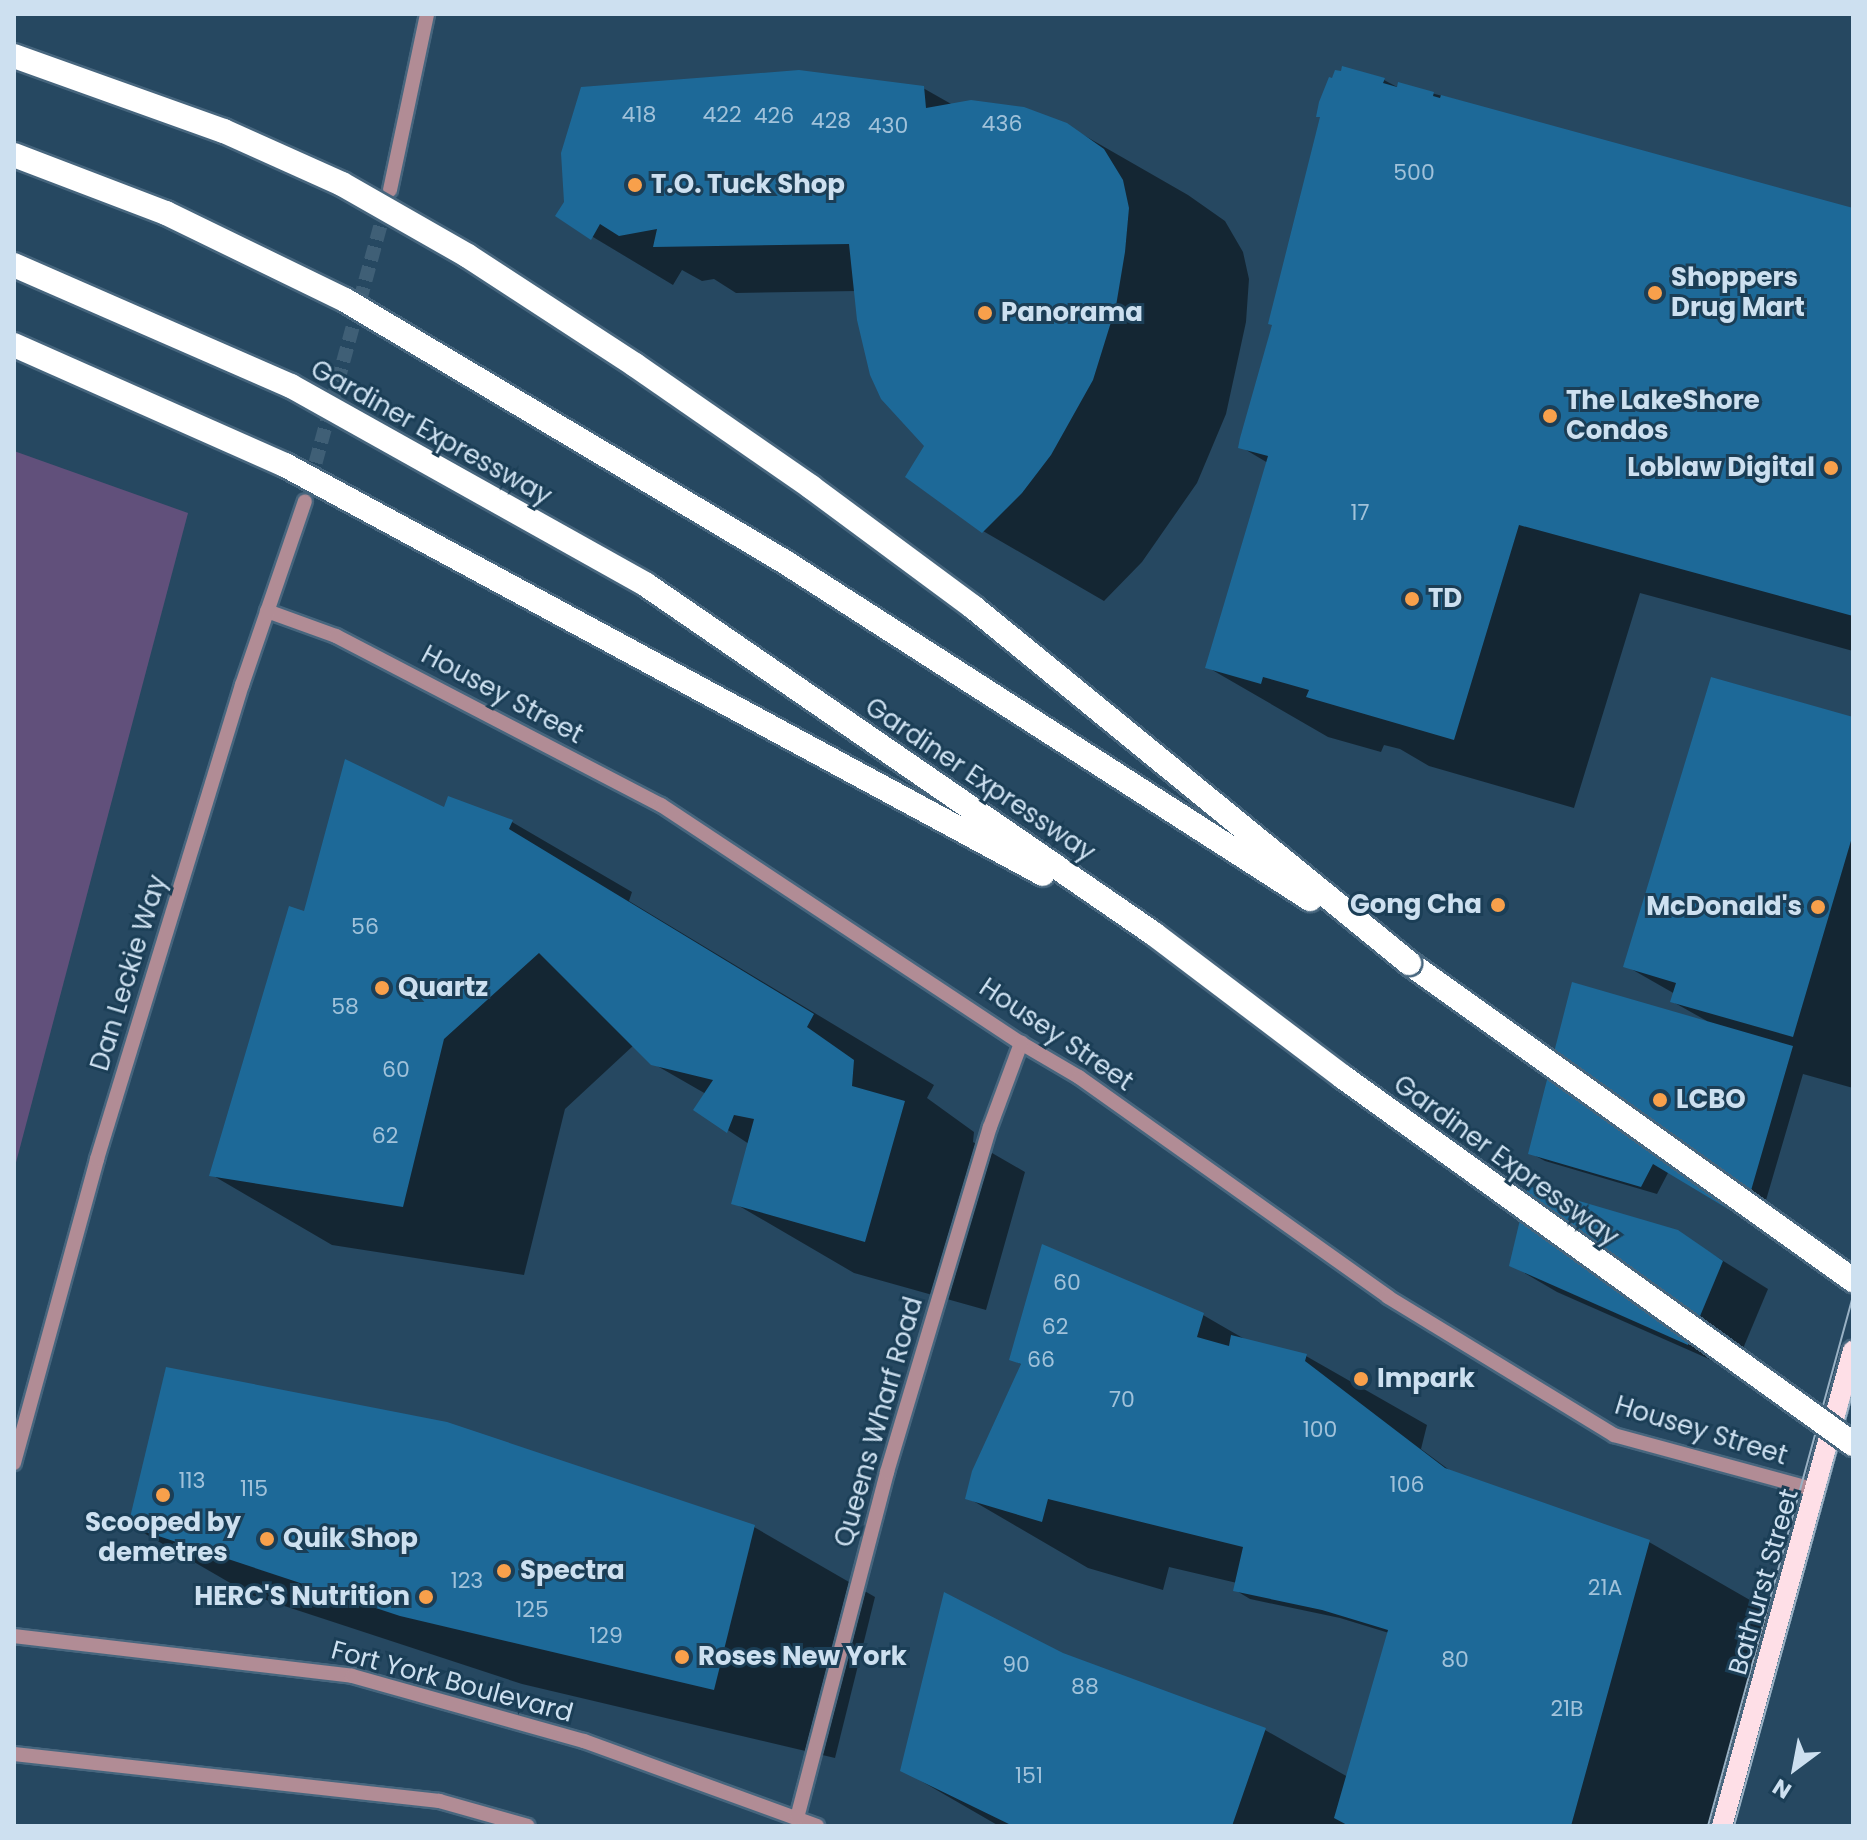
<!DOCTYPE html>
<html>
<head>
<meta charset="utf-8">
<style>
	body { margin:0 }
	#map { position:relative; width:1867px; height:1840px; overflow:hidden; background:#264861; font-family:Poppins,sans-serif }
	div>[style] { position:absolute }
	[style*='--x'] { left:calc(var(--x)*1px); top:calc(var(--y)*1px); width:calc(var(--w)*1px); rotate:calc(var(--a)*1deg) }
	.green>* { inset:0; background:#61507b }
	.shadow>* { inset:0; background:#0007 }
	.building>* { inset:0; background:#1d6998 }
	.minor-tunnel>* { height:14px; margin-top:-7px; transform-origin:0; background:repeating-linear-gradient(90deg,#3f5f76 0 14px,transparent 0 21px) }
	.roads { filter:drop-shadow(2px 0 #47667e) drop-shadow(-2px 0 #47667e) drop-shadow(0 2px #47667e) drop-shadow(0 -2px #47667e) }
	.minor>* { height:14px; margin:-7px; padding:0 7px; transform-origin:7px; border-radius:7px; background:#b18c95 }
	.major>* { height:20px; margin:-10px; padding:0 10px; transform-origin:10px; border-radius:10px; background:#fedfe7 }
	.highway>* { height:24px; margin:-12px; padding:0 12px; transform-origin:12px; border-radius:12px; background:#fff }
	.tram>* { height:2px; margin:-1px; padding:0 1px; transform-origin:1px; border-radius:1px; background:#99b1c4 }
	.bridges { filter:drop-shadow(2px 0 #47667e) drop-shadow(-2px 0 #47667e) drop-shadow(0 2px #47667e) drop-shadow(0 -2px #47667e) }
	.highway-bridge>* { height:24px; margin:-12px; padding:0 12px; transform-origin:12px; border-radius:12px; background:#fff }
	.dots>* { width:22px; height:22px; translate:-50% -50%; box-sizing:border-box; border:4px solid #1b3e56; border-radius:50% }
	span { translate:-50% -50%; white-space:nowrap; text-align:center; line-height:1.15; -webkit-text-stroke:6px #1b3e56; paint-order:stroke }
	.number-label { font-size:22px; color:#a1c2da }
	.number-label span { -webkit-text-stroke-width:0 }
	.poi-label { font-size:26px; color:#cde0f0; font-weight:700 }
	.left { translate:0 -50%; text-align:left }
	.right { translate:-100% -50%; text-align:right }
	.street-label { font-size:26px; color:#cde0f0 }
	.frame { position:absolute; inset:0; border:16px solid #cde0f0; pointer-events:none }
	.north { position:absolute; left:1755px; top:1728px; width:80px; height:80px; -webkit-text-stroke:6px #1b3e56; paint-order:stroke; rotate:212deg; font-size:22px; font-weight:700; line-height:32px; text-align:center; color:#cde0f0 }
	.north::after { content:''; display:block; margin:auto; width:28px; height:36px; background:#cde0f0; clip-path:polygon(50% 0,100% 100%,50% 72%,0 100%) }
</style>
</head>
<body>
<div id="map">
	<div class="green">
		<i style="clip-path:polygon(14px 451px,188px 513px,14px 1170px)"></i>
	</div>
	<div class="shadow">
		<i style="clip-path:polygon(1384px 80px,1399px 88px,1399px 84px,1853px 210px,1853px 651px,1640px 593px,1574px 808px,1429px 766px,1400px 749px,1384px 745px,1381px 752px,1328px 737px,1207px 667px,1268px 463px,1241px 447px)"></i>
		<i style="clip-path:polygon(923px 88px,953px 105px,1066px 125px,1188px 195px,1225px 221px,1243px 252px,1249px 279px,1246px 322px,1226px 414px,1197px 483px,1142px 562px,1104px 601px,983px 531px,926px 446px,857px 291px,736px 293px,714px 279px,702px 281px,682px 270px,673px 285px,558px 216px)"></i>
		<i style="clip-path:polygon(1853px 719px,1853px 1088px,1803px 1074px,1759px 1224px,1669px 1171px,1657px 1194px,1545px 1161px,1530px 1153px,1707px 1021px,1673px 1002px,1675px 994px,1626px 966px)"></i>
		<i style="clip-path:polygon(445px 810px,512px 822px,632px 892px,629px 901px,934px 1085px,927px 1098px,974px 1132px,973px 1142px,1025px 1172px,986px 1310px,854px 1273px,734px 1203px,749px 1144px,696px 1109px,706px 1094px,652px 1063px,634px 1045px,565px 1109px,524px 1275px,332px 1245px,212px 1175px,306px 913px)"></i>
		<i style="clip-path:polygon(1677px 1232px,1768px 1289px,1734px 1370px,1557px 1292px,1511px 1265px)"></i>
		<i style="clip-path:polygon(1203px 1315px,1248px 1341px,1306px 1356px,1427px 1425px,1421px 1449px,1452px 1472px,1649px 1542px,1769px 1611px,1710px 1826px,999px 1826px,902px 1770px,1063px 1655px,1265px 1730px,1348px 1777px,1389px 1633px,1340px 1618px,1250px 1599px,1235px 1590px,1237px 1583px,1169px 1567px,1163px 1590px,1088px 1568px,968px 1498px,1022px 1365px,1012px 1359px)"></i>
		<i style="clip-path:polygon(130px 1525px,754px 1527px,875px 1597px,835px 1758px,522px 1684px,251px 1595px)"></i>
	</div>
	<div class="building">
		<i style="clip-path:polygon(1342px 66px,1385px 78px,1383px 83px,1397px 87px,1398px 82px,1434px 92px,1433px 96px,1440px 98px,1441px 95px,1853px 208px,1853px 616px,1519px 525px,1454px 740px,1306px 697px,1309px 690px,1263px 677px,1261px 684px,1205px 668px,1268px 456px,1238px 448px,1240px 438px,1272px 325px,1268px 324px,1320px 117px,1316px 117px,1319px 102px,1329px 77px,1332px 78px,1335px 70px,1341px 71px)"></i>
		<i style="clip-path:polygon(799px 70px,924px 86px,926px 108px,971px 100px,1024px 107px,1067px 123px,1104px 149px,1123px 180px,1129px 208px,1125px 252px,1116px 306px,1093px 380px,1051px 455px,1022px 493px,982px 533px,905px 477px,924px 446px,881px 399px,870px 375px,857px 320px,849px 244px,653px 247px,657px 229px,619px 236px,600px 224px,591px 240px,555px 216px,564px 202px,561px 153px,581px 87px)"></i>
		<i style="clip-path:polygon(1711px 677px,1853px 717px,1853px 834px,1793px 1037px,1670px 1002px,1676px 983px,1623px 967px)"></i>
		<i style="clip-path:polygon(345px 759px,444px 807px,448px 796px,513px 820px,509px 829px,814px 1014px,807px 1027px,854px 1060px,852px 1086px,905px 1101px,865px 1242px,731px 1204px,754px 1119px,734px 1115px,727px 1133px,693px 1110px,713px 1080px,651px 1065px,539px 953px,444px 1039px,403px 1207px,209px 1176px,289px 906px,304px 911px)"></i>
		<i style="clip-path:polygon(1572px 982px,1793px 1046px,1743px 1218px,1653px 1164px,1641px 1187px,1528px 1154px)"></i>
		<i style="clip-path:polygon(1528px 1186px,1678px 1230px,1723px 1261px,1688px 1345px,1509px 1266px)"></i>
		<i style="clip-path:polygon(1042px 1244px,1204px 1313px,1197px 1337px,1229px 1346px,1231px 1335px,1307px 1354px,1305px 1361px,1445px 1468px,1650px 1540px,1571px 1826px,1349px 1826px,1334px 1818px,1388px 1630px,1322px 1610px,1233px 1591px,1243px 1547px,1048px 1499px,1042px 1522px,965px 1499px,972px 1471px,1021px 1364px,1009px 1360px)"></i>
		<i style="clip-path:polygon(166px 1367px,447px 1422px,755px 1525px,714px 1690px,400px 1616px,128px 1526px)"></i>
		<i style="clip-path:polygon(944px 1592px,1063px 1653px,1266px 1728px,1232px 1826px,1013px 1826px,900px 1771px)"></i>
	</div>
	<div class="minor-tunnel">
		<i style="--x:310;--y:483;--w:291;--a:-74.7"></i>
	</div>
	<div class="roads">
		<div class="minor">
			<i style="--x:390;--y:190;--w:180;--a:-78.1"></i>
			<i style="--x:267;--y:611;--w:73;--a:19.9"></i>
			<i style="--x:336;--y:636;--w:366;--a:27.5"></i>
			<i style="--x:661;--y:805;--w:432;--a:33.5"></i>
			<i style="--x:1021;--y:1043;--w:67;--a:30.4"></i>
			<i style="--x:1079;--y:1077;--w:379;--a:35.4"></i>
			<i style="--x:1388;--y:1297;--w:265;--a:31.4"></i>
			<i style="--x:1614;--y:1435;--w:210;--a:15.2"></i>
			<i style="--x:14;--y:1463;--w:315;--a:-74.7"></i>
			<i style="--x:97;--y:1159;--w:496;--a:-73"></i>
			<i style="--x:242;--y:685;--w:194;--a:-71.1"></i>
			<i style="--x:14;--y:1636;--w:340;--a:6.7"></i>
			<i style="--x:352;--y:1676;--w:241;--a:15.7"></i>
			<i style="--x:584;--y:1741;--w:248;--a:20"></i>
			<i style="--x:14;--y:1754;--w:428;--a:6.3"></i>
			<i style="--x:439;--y:1801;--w:92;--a:15.7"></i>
			<i style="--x:797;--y:1818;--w:358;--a:-75.4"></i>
			<i style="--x:887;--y:1472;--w:360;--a:-73.4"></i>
			<i style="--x:990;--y:1127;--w:90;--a:-69.7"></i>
		</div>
		<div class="major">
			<i style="--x:1722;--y:1826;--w:493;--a:-74.6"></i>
		</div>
		<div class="highway">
			<i style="--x:1409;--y:963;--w:546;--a:35.53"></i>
		</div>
	</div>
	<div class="tram">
		<i style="--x:1708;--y:1826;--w:549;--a:-74.7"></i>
		<i style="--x:1734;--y:1826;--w:451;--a:-74.7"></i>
	</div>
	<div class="bridges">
		<div class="highway-bridge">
			<i style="--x:14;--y:56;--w:223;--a:19.7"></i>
			<i style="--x:224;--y:131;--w:129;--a:24.2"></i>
			<i style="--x:342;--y:184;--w:145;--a:29.7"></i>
			<i style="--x:468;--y:256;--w:199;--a:33.1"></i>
			<i style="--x:635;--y:365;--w:214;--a:34.7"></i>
			<i style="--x:811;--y:487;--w:202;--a:36.5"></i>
			<i style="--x:973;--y:607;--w:563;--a:39.23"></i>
			<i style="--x:14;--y:155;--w:163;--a:20.9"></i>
			<i style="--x:166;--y:213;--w:199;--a:25.9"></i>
			<i style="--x:345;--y:300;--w:512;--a:30.77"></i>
			<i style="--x:785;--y:562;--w:624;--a:32.7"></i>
			<i style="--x:14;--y:265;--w:302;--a:23.6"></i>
			<i style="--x:291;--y:386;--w:406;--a:29.2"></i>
			<i style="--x:645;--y:584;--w:618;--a:34.51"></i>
			<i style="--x:1154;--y:934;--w:237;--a:37.1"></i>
			<i style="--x:1343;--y:1077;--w:628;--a:35.74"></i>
			<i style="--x:14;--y:345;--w:296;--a:23.9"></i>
			<i style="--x:285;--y:465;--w:861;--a:28.35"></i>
		</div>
	</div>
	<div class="dots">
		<i style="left:635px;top:185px;background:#f8a04b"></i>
		<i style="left:1655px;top:293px;background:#f8a04b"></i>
		<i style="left:985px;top:313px;background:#f8a04b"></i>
		<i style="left:1550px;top:416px;background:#f8a04b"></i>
		<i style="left:1831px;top:468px;background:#f8a04b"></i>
		<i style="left:1412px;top:599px;background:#f8a04b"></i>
		<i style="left:1498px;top:905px;background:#f8a04b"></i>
		<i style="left:1818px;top:907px;background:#f8a04b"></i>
		<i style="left:382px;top:988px;background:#f8a04b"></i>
		<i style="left:1660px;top:1100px;background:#f8a04b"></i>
		<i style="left:1361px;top:1379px;background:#f8a04b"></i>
		<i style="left:163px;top:1495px;background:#f8a04b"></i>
		<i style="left:267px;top:1539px;background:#f8a04b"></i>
		<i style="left:504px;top:1571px;background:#f8a04b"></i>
		<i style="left:426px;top:1597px;background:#f8a04b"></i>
		<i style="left:682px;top:1657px;background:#f8a04b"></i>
	</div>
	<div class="number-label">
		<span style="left:639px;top:115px">418</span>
		<span style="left:722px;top:115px">422</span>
		<span style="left:774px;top:116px">426</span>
		<span style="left:831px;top:121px">428</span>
		<span style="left:1002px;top:124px">436</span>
		<span style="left:888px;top:126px">430</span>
		<span style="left:1414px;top:173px">500</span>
		<span style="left:1360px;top:513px">17</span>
		<span style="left:365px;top:927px">56</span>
		<span style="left:345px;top:1007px">58</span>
		<span style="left:396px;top:1070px">60</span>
		<span style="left:385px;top:1136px">62</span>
		<span style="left:1067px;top:1283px">60</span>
		<span style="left:1055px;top:1327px">62</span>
		<span style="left:1041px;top:1360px">66</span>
		<span style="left:1122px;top:1400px">70</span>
		<span style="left:1320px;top:1430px">100</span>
		<span style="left:192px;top:1481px">113</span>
		<span style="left:1407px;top:1485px">106</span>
		<span style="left:254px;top:1489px">115</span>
		<span style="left:467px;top:1581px">123</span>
		<span style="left:1605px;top:1588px">21A</span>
		<span style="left:532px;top:1610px">125</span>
		<span style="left:606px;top:1636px">129</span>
		<span style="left:1455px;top:1660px">80</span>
		<span style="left:1016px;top:1665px">90</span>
		<span style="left:1085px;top:1687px">88</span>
		<span style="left:1567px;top:1709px">21B</span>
		<span style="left:1029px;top:1776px">151</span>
	</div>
	<div class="poi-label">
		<span class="left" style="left:651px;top:185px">T.O. Tuck Shop</span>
		<span class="left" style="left:1671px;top:293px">Shoppers<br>Drug Mart</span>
		<span class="left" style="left:1001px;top:313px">Panorama</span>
		<span class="left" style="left:1566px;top:416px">The LakeShore<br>Condos</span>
		<span class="right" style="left:1815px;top:468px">Loblaw Digital</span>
		<span class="left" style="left:1428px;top:599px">TD</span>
		<span class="right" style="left:1482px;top:905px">Gong Cha</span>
		<span class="right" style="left:1802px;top:907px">McDonald's</span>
		<span class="left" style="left:398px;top:988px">Quartz</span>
		<span class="left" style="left:1676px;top:1100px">LCBO</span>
		<span class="left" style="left:1377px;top:1379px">Impark</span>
		<span style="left:163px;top:1538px">Scooped by<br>demetres</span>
		<span class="left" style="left:283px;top:1539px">Quik Shop</span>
		<span class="left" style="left:520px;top:1571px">Spectra</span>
		<span class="right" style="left:410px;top:1597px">HERC'S Nutrition</span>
		<span class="left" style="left:698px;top:1657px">Roses New York</span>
	</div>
	<div class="street-label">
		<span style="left:431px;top:433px;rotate:29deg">Gardiner Expressway</span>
		<span style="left:502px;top:695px;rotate:28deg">Housey Street</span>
		<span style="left:980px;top:780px;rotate:34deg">Gardiner Expressway</span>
		<span style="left:129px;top:973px;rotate:-73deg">Dan Leckie Way</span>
		<span style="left:1056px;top:1035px;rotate:34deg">Housey Street</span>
		<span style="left:1506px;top:1161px;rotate:36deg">Gardiner Expressway</span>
		<span style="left:879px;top:1422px;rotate:-74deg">Queens Wharf Road</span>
		<span style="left:1701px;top:1431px;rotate:17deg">Housey Street</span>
		<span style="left:1764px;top:1582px;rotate:-74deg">Bathurst Street</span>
		<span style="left:452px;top:1682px;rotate:15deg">Fort York Boulevard</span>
	</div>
	<div class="frame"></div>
	<div class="north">N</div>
</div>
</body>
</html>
